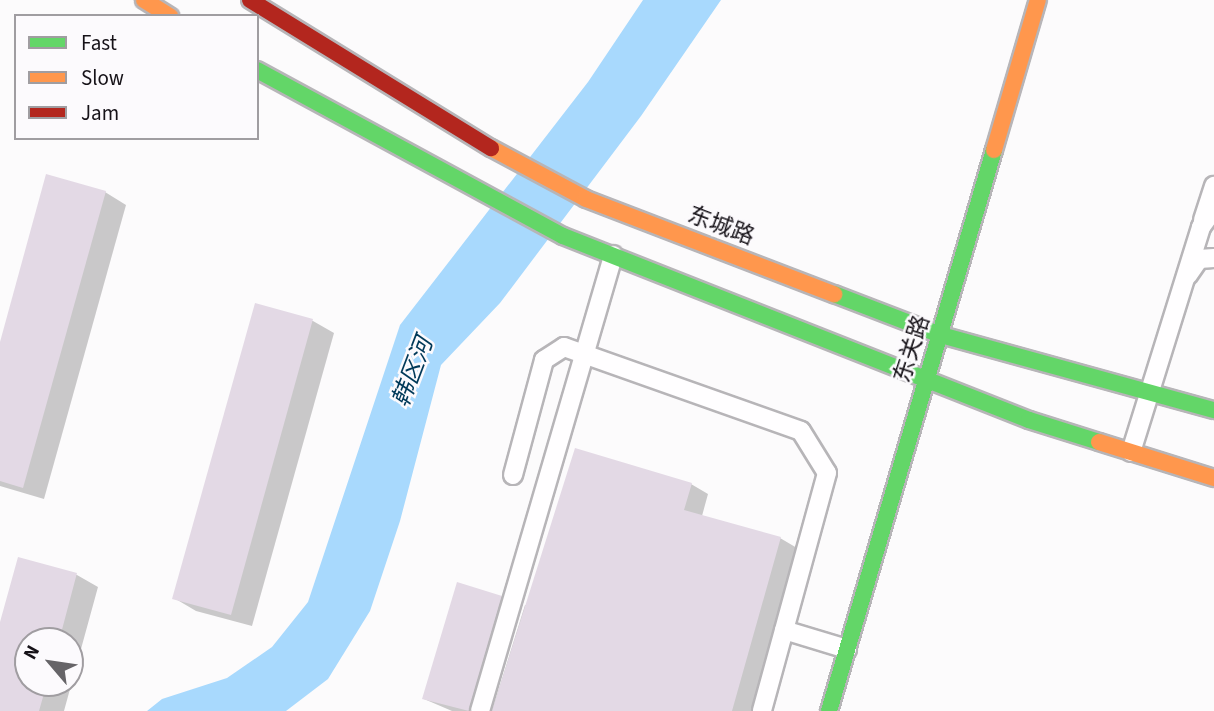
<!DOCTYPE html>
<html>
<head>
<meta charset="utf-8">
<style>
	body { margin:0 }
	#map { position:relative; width:1214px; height:711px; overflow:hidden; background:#fcfbfc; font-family:"Source Sans 3","Noto Sans SC",sans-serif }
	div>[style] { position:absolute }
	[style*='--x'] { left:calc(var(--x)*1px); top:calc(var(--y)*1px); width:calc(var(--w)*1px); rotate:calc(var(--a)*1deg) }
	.water>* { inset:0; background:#a8d9fd }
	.shadow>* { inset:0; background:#0003 }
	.building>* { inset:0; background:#e3d9e5 }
	.roads { filter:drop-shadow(2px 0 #b7b5b8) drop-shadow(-2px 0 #b7b5b8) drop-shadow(0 2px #b7b5b8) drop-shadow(0 -2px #b7b5b8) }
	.lane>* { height:18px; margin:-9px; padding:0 9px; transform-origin:9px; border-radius:9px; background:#fffeff }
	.fast>* { height:16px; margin:-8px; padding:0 8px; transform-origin:8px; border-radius:8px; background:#63d668 }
	.slow>* { height:16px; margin:-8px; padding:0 8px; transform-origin:8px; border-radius:8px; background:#ff974d }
	.jam>* { height:16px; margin:-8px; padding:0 8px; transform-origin:8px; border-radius:8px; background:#b3261e }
	span { translate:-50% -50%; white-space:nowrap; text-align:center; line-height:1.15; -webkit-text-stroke:5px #fcfafd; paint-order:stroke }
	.street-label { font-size:23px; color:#161218 }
	.water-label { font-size:24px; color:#003959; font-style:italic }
	.legend { position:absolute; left:14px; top:14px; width:245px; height:126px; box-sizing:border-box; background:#fcfafd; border:2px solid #a09da1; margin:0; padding:9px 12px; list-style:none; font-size:21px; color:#161218 }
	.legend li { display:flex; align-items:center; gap:14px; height:35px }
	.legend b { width:35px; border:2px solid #a09da1 }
	.north { position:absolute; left:14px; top:627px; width:70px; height:70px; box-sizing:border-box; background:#fcfafd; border:2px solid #a09da1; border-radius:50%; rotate:299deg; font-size:19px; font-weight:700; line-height:28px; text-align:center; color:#161218 }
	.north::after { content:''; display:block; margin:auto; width:24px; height:32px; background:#666468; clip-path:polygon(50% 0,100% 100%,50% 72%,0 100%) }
</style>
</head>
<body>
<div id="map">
	<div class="water">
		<i style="clip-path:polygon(643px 0,721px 0,641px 116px,500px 303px,441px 365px,400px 521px,370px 611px,328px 679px,286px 711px,147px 711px,162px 699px,227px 678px,272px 647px,308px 602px,400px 325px,588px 82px)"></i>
	</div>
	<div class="shadow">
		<i style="clip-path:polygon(105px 192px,126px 205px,44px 499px,0 486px,0 348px)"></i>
		<i style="clip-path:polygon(256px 305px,313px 321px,334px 333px,252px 626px,196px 611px,174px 598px)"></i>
		<i style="clip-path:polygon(691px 484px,708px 494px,702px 516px,780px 538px,797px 548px,751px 711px,492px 711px,525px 605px,530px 606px)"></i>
		<i style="clip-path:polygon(evenodd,20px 559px,77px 575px,98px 587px,64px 711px,0 711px,0 630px,20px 559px,28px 641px,70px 641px,70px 683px,28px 683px,28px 641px)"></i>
		<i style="clip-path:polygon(501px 597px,515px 605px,485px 711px,452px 711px,424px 699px)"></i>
	</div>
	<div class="building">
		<i style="clip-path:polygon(46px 174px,106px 191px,23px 488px,0 481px,0 342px)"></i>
		<i style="clip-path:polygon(255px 303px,313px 319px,231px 615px,172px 599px)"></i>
		<i style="clip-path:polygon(575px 448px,692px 483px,684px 510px,781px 537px,732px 711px,492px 711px)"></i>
		<i style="clip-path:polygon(18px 557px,77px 573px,59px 641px,28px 641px,28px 683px,47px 683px,39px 711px,0 711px,0 622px)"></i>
		<i style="clip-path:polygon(457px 582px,502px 596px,469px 711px,422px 699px)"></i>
	</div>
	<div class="roads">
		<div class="lane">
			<i style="--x:1203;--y:220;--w:36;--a:-72"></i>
			<i style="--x:1188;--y:275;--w:19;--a:-55"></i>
			<i style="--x:1199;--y:259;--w:15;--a:-4"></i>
			<i style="--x:1131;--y:452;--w:236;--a:-72.7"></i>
			<i style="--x:1201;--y:227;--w:22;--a:-54"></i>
			<i style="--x:513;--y:475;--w:119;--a:-74.9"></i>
			<i style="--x:544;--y:360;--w:24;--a:-33"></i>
			<i style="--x:564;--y:347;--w:251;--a:19.5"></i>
			<i style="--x:801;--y:431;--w:49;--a:58.2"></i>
			<i style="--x:827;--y:473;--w:247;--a:105.3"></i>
			<i style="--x:784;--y:630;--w:66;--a:16.8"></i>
			<i style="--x:480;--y:711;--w:475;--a:-73.7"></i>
		</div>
		<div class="fast">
			<i style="--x:257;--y:70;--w:348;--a:28.5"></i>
			<i style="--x:563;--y:236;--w:501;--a:21.55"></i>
			<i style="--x:1029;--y:420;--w:73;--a:17.4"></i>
			<i style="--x:834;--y:294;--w:115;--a:21"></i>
			<i style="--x:941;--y:335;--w:283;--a:15.4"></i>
			<i style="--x:829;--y:711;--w:585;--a:-73.61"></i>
		</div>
		<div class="slow">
			<i style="--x:144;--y:0;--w:31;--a:32"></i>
			<i style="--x:491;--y:148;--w:108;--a:28.2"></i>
			<i style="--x:586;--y:199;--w:266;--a:21"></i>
			<i style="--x:994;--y:150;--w:156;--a:-73.7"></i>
			<i style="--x:1099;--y:442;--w:121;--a:17.4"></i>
		</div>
		<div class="jam">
			<i style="--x:250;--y:0;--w:283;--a:31.6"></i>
		</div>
	</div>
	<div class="street-label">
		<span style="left:721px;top:226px;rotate:21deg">东城路</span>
		<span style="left:912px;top:349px;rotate:-72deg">东关路</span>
	</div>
	<div class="water-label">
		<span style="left:413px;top:372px;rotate:-69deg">韩区河</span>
	</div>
	<ul class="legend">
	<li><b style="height:9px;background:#63d668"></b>Fast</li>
	<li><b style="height:9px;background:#ff974d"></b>Slow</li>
	<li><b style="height:9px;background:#b3261e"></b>Jam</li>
	</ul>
	<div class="north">N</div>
</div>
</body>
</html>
